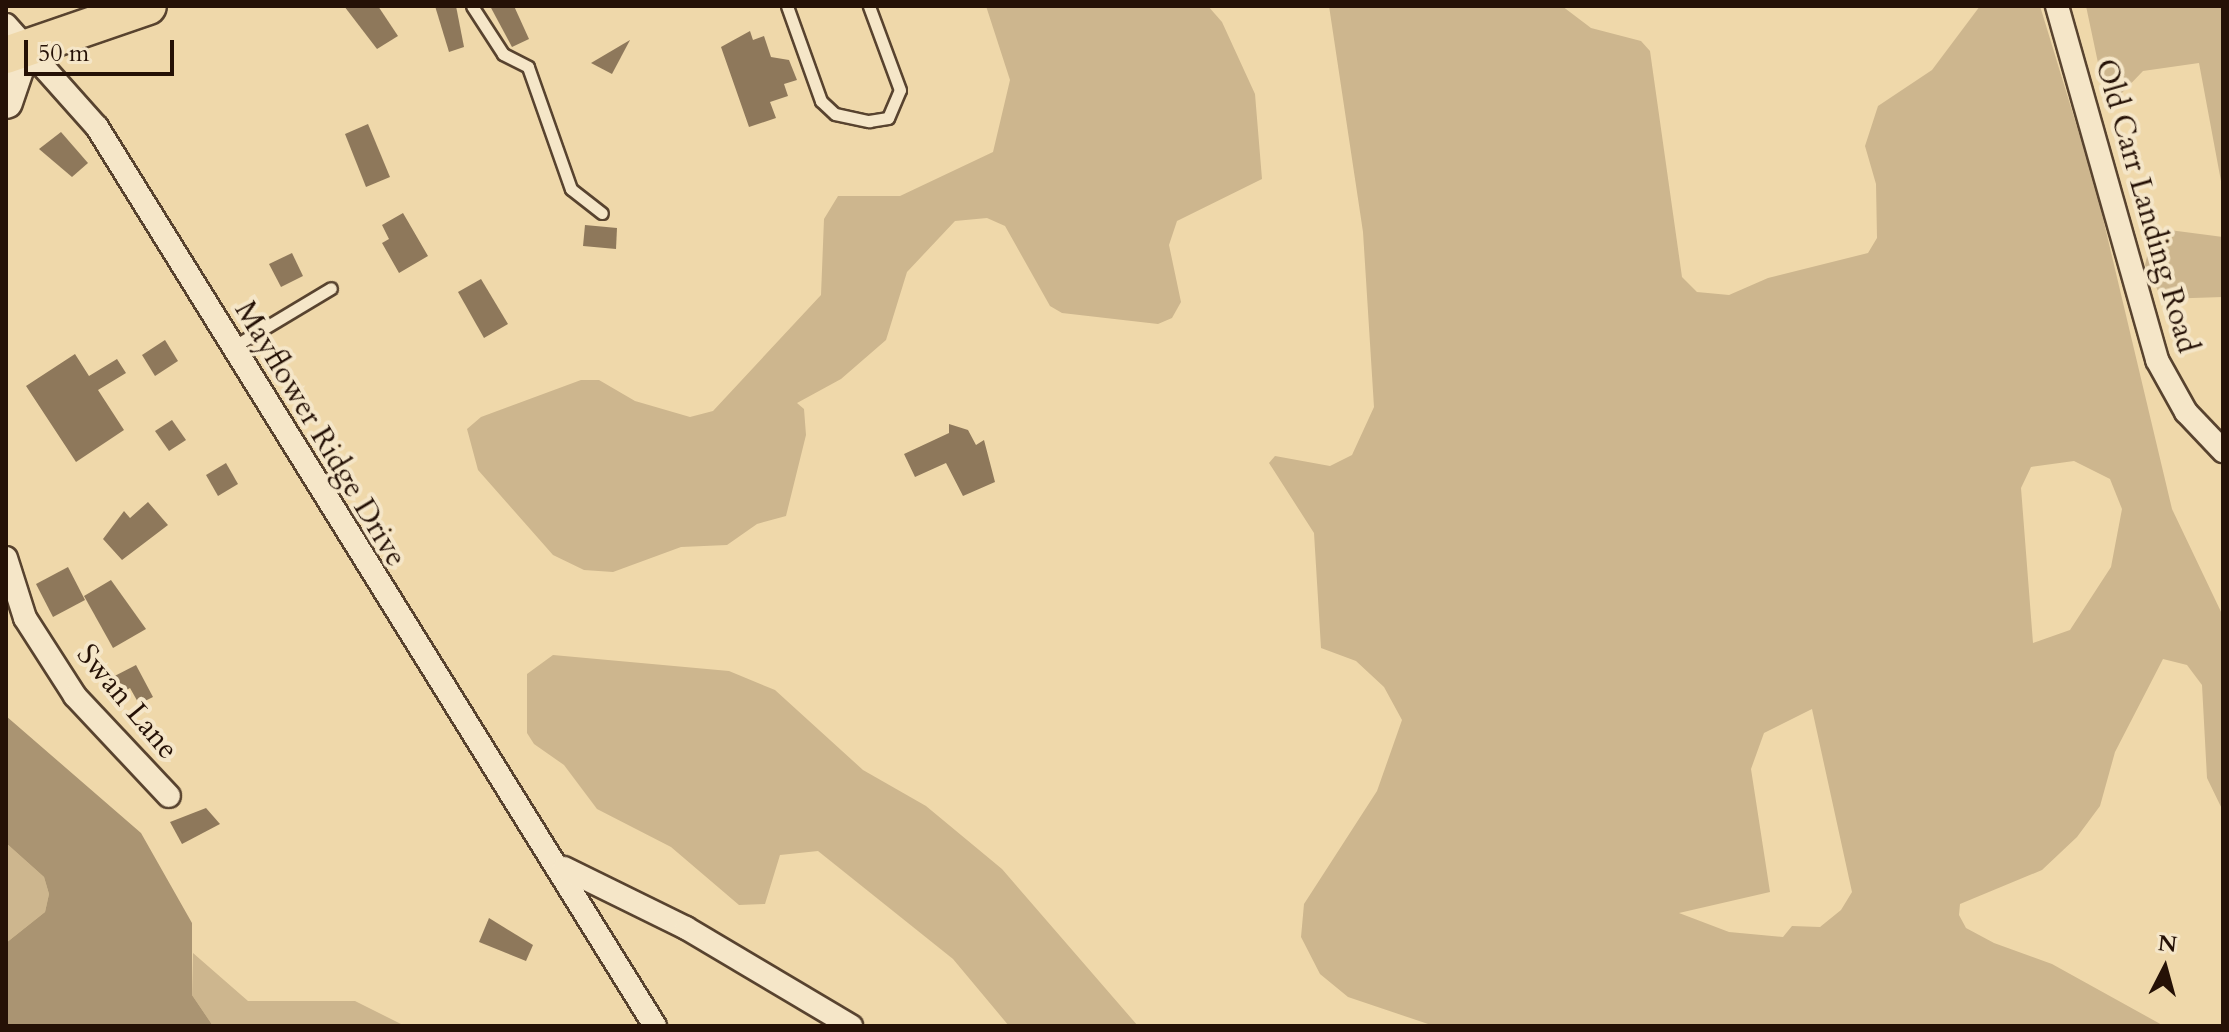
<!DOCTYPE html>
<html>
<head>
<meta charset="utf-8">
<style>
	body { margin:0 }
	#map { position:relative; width:2229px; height:1032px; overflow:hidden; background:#efd8aa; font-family:Cardo,serif }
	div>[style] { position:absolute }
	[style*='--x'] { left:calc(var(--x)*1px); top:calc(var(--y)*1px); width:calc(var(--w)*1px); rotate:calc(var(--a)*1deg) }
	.green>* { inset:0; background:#cdb68e }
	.water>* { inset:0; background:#aa9472 }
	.building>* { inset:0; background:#8e785b }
	.roads { filter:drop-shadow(2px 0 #58432f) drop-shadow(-2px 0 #58432f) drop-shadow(0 2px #58432f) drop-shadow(0 -2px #58432f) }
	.lane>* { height:11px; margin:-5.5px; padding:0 5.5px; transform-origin:5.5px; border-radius:5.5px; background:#f5e6c8 }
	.street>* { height:22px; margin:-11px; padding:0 11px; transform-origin:11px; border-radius:11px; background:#f5e6c8 }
	.secondary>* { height:32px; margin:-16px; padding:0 16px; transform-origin:16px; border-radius:16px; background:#f5e6c8 }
	.primary>* { height:36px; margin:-18px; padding:0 18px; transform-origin:18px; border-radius:18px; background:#efd8aa }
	span { translate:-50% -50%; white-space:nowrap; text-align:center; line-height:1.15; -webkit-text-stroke:8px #f5e6c8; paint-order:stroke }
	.street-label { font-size:30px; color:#251106 }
	.frame { position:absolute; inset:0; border:8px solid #251106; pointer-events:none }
	.north { position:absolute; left:2125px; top:928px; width:80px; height:80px; -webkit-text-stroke:6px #f5e6c8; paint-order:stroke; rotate:6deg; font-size:22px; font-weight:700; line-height:32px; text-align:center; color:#251106 }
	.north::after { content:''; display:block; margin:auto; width:28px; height:36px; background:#251106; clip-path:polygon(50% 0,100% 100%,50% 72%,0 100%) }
	.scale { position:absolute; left:24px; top:40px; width:150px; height:36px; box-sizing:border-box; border:4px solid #251106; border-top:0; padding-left:10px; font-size:24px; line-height:28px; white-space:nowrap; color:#251106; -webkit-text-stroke:6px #f5e6c8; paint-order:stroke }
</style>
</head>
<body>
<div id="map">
	<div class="green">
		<i style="clip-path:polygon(986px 6px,1208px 6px,1222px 22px,1255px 94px,1262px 179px,1177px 221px,1169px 245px,1181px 302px,1172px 318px,1158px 324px,1062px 313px,1050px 306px,1005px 226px,987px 218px,955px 221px,907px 272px,886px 340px,841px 379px,797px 403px,804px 409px,806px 435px,786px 516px,757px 524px,727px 545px,681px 547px,613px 572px,584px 570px,553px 555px,478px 470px,467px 429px,481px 417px,581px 380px,599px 380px,635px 401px,690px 417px,713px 411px,821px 295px,824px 219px,838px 196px,900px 196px,993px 152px,1010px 80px)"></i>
		<i style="clip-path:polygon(evenodd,1329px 6px,1562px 6px,1591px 28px,1641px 41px,1650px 51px,1682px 277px,1697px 292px,1729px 295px,1768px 278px,1868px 253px,1877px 238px,1876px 184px,1865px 146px,1878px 106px,1932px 70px,1980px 6px,2040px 6px,2096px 189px,2172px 509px,2223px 616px,2223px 811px,2207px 778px,2202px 685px,2187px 665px,2163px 659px,2115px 752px,2100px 806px,2077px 837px,2042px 870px,1960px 904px,1959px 915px,1966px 928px,1994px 943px,2052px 964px,2164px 1026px,1434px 1026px,1348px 997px,1320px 974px,1301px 937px,1304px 904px,1377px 791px,1402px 720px,1384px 687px,1356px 661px,1321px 648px,1314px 533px,1269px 463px,1275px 456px,1330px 466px,1352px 455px,1374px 407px,1363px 232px,1329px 6px,2074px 461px,2110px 479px,2122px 509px,2111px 567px,2070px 630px,2033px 643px,2021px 488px,2031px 467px,2074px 461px,1329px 6px,1812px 709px,1852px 892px,1841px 910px,1820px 927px,1792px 926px,1783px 937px,1729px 932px,1679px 913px,1770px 892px,1751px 769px,1764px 733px,1812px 709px)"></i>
		<i style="clip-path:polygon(2086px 6px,2223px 6px,2223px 192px,2199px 63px,2143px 71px,2118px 97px,2105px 96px)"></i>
		<i style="clip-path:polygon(2154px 228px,2223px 237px,2223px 297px,2162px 299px,2145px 265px)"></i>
		<i style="clip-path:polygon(553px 655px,729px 671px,775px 690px,863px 770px,926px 806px,1002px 869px,1138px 1026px,1009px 1026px,953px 959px,818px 851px,780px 855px,765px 904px,739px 905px,671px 847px,597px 809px,564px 765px,534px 744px,527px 733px,527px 674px)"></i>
		<i style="clip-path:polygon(6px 843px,44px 877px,49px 894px,45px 912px,6px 943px)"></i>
		<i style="clip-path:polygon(193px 953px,248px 1001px,355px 1001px,405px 1026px,213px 1026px,192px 995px)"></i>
	</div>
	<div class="water">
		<i style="clip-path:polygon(6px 716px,141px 833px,192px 923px,192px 995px,213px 1026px,6px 1026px,6px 943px,45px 912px,49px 894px,44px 877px,6px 843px)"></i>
	</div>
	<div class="building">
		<i style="clip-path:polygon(344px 6px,378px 6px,398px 36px,377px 49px)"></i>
		<i style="clip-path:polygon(435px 6px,456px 6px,464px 47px,449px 52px)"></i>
		<i style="clip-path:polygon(490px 6px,514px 6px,529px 39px,512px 47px)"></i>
		<i style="clip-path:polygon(750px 31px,753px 40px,764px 36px,771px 57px,789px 60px,797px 80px,784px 84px,788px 96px,770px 102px,776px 118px,749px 127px,721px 47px)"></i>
		<i style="clip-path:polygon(630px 40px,612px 74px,591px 63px)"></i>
		<i style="clip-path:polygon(368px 124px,390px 177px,366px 187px,345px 134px)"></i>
		<i style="clip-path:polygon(61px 132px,88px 163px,72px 177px,39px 149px)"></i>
		<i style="clip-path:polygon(403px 213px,428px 256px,399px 273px,382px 243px,389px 239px,382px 225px)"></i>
		<i style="clip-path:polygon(585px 225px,617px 228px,616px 249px,583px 246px)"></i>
		<i style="clip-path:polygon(292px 253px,303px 276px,281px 287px,269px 264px)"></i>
		<i style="clip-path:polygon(481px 279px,508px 324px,484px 338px,458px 292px)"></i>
		<i style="clip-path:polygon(165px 340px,178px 361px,155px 376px,142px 355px)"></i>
		<i style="clip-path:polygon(75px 354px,89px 376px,117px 359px,126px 373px,98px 390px,124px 430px,76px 462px,26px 386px)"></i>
		<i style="clip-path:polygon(172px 420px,186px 440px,169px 451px,155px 431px)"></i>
		<i style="clip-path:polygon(949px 424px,968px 430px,976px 445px,984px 440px,995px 482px,963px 496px,946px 463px,915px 477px,904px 454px,949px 433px)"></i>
		<i style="clip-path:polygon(226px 463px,238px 484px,218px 496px,206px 475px)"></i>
		<i style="clip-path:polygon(148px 502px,168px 525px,122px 560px,103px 539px,124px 511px,130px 518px)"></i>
		<i style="clip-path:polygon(68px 567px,85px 600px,53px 617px,36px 584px)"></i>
		<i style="clip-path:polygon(111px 580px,146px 629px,113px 648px,84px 596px)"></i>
		<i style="clip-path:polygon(136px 665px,153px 697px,139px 704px,130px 688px,112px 698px,103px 682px)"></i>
		<i style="clip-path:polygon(206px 808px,220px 824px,182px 844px,170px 822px)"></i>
		<i style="clip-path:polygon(489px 918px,533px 945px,526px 961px,479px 942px)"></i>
	</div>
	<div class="roads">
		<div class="lane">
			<i style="--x:472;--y:6;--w:57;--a:57.1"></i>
			<i style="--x:503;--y:54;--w:28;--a:27"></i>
			<i style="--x:528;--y:67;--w:129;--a:70.6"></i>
			<i style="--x:571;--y:189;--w:39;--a:38"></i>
			<i style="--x:787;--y:6;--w:101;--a:70.3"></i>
			<i style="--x:821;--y:101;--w:19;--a:43"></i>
			<i style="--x:835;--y:114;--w:35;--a:12"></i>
			<i style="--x:869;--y:121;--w:19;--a:-9"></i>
			<i style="--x:888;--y:118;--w:30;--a:-67"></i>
			<i style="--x:900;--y:90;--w:90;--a:-110.3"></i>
			<i style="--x:233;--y:347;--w:114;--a:-31"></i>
		</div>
		<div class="street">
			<i style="--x:2057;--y:6;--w:368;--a:74.2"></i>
			<i style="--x:2157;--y:360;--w:60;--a:60.9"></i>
			<i style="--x:2186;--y:412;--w:54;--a:46.5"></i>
			<i style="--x:6;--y:25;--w:137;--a:48.3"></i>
			<i style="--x:97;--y:127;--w:1058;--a:58.17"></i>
			<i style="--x:6;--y:558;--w:63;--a:72.4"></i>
			<i style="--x:25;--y:618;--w:93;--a:57.3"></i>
			<i style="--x:75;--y:696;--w:137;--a:46.8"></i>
			<i style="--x:564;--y:868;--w:136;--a:26.2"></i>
			<i style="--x:686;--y:928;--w:192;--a:30.7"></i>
		</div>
		<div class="secondary">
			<i style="--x:6;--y:102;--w:56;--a:-71.2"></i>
		</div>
		<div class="primary">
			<i style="--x:6;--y:55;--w:150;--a:-19"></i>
		</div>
	</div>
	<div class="street-label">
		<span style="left:2146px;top:206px;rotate:74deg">Old Carr Landing Road</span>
		<span style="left:320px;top:434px;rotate:59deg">Mayflower Ridge Drive</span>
		<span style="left:127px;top:702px;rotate:50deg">Swan Lane</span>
	</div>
	<div class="frame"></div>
	<div class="north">N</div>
	<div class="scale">50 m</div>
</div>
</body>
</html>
